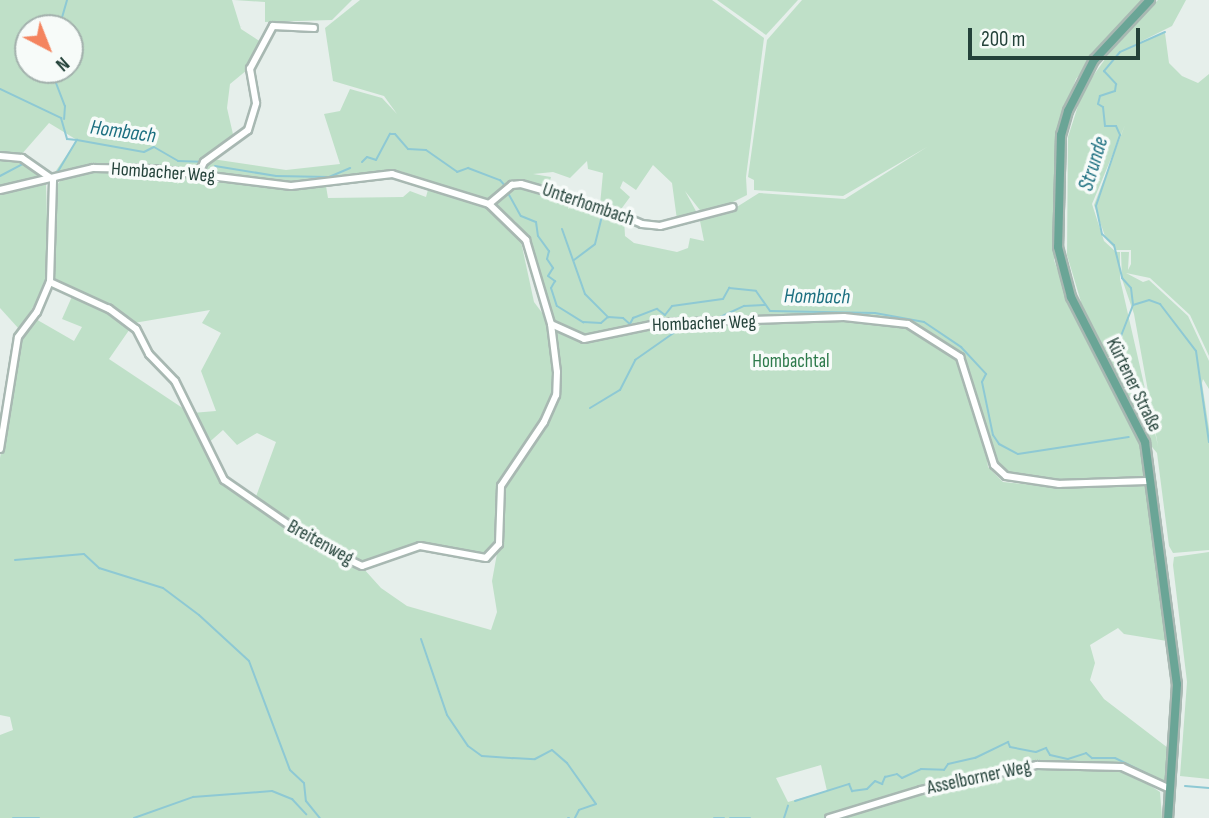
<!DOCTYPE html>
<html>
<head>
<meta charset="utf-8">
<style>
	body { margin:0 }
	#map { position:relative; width:1209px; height:818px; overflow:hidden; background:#e6efeb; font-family:"Sofia Sans Condensed",sans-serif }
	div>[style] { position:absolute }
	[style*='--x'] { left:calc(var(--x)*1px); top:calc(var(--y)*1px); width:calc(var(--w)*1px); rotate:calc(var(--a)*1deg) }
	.green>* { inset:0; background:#bfe0c8 }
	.stream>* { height:2px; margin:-1px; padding:0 1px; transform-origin:1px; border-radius:1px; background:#8ec9d4 }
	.roads { filter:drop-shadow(2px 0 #a8b8b2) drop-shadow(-2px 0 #a8b8b2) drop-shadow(0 2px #a8b8b2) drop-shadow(0 -2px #a8b8b2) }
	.minor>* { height:6px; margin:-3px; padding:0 3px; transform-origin:3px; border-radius:3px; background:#fff }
	.major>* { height:8px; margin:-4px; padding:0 4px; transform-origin:4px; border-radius:4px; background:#6aa596 }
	span { translate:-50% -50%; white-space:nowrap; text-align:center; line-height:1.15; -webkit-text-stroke:7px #f7fbf9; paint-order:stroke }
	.street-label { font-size:19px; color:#24423a }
	.park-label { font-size:19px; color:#2d7a4b }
	.water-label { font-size:21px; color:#1c6f80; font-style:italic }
	.north { position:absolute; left:14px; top:14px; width:70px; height:70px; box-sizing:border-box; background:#f7fbf9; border:2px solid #a3b1ad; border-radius:50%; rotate:138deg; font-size:19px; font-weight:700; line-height:28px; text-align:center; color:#24423a }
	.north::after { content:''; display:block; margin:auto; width:24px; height:32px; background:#f4845f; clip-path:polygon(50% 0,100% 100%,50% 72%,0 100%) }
	.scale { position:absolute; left:968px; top:28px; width:172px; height:32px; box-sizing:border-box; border:4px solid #24423a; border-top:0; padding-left:9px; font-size:21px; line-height:24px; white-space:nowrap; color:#24423a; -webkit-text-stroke:5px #f7fbf9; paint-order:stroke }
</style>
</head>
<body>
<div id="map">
	<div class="green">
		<i style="clip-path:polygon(evenodd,0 0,232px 0,241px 29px,261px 42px,247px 70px,230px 84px,227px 108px,235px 143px,212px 159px,286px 170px,340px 164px,324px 114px,340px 111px,350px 89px,382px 98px,397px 114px,384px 96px,333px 81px,325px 28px,360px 0,712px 0,764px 38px,746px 177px,747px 195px,709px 214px,732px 210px,759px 193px,845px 199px,927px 147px,843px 196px,754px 190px,754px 180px,748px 177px,767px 40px,802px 0,1143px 0,1076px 79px,1056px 136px,1054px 260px,1070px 305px,1081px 302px,1067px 255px,1068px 137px,1083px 90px,1108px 55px,1158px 0,1186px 0,1172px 26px,1132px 46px,1165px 33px,1169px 63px,1182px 76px,1198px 83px,1209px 74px,1209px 356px,1190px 315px,1150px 278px,1126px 273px,1143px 282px,1149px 280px,1188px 316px,1209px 361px,1209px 389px,1203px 379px,1202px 383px,1209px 429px,1209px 550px,1173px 553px,1169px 546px,1157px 453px,1152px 447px,1142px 451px,1146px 478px,1054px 482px,1000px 470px,990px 440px,985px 443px,988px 467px,1003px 482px,1051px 487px,1148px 486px,1167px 641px,1124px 634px,1118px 628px,1090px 645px,1095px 663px,1090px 680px,1104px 699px,1168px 748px,1165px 785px,1122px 767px,1160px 792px,1162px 818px,0 818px,0 735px,13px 730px,10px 717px,0 715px,0 458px,20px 339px,34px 318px,74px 341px,82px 327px,62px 319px,74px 292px,52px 281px,55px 187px,63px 178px,84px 172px,153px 171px,95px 166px,53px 175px,77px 140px,49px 123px,21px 155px,0 153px,0 0,28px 28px,70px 28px,70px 70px,28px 70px,28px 28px,0 0,1125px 125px,1094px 205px,1106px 239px,1116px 250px,1131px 250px,1131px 264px,1128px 270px,1129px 252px,1121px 252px,1122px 279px,1134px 314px,1158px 446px,1120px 279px,1120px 252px,1116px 252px,1104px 241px,1092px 204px,1125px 125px,0 0,587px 161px,588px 169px,603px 173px,600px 205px,619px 212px,630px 197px,620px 188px,623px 181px,636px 190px,653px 165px,672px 183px,677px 220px,697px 213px,685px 191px,703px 214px,699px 216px,704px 241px,690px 238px,688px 248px,677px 252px,634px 243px,625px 236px,624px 218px,605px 208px,571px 201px,548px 189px,551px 177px,533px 174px,553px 172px,570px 178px,587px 161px,0 0,198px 170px,294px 184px,400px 171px,481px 199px,515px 221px,530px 242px,553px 320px,572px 332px,593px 335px,644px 324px,644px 329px,582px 342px,552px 325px,558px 396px,546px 422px,502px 486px,502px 526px,492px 581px,497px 612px,491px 630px,407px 606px,381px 588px,363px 568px,317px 545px,258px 508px,223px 481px,204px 448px,190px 413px,109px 359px,134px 323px,210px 310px,202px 323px,221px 333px,201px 371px,216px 411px,192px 413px,205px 446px,223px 430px,237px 445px,257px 433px,276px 442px,254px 502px,318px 543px,363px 565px,420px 545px,486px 557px,499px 544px,500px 486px,543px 420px,556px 384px,549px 322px,534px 302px,520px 237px,498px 215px,471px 199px,429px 186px,426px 197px,410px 191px,403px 197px,328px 198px,326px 186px,313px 188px,194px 177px,198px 170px,0 0,821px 765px,827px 791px,788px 802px,776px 778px,821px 765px)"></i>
		<i style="clip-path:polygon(234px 0,352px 0,332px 20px,265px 22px,265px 2px)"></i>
		<i style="clip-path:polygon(717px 0,798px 0,766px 35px)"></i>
		<i style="clip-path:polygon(0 157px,18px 159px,50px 176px,0 188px)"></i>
		<i style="clip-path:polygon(46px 184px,49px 282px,19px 329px,0 308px,0 192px)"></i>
		<i style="clip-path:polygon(1209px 552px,1209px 779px,1180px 776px,1187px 682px,1173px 565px,1174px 557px)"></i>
	</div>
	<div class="stream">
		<i style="--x:59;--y:28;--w:29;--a:-74"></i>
		<i style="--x:1165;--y:32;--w:49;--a:156"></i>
		<i style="--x:1120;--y:52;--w:25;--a:130"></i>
		<i style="--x:1104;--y:71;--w:18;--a:47"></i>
		<i style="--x:1116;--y:84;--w:7;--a:98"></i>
		<i style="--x:1115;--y:91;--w:16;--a:162"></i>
		<i style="--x:1100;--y:96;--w:8;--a:104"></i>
		<i style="--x:1098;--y:104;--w:6;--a:31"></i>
		<i style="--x:1103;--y:107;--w:19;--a:84"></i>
		<i style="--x:1105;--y:126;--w:11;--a:0"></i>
		<i style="--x:1116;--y:126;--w:10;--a:66"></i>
		<i style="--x:1120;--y:135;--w:75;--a:108.7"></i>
		<i style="--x:1096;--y:206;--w:29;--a:78"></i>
		<i style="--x:1102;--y:234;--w:16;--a:43"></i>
		<i style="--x:1114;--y:245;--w:34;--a:76"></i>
		<i style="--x:1122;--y:278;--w:13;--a:48"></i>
		<i style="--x:1131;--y:288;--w:17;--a:83"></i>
		<i style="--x:1133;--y:305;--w:17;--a:-17"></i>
		<i style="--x:1149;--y:300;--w:12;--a:20"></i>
		<i style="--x:1160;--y:304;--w:59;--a:52.5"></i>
		<i style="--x:1196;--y:351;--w:92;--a:81.9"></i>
		<i style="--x:51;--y:70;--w:39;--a:69"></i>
		<i style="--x:65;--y:106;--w:13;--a:94"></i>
		<i style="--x:0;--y:89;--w:68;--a:25.4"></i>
		<i style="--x:61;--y:118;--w:22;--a:74"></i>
		<i style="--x:67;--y:139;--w:10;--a:6"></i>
		<i style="--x:362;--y:162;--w:7;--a:-45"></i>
		<i style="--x:367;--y:157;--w:9;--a:18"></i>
		<i style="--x:376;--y:160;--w:30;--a:-62"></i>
		<i style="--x:390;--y:134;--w:5;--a:0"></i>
		<i style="--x:395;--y:134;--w:20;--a:49"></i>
		<i style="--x:408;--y:149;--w:18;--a:3"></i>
		<i style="--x:426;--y:150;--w:38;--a:35"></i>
		<i style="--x:457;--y:172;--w:12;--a:-20"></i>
		<i style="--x:468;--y:168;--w:34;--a:21"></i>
		<i style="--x:500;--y:180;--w:9;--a:49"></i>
		<i style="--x:215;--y:166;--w:62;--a:9.3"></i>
		<i style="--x:276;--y:176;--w:53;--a:1.1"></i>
		<i style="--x:329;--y:177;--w:23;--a:-23"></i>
		<i style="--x:57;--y:173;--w:39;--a:-59"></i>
		<i style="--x:77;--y:140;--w:68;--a:10.2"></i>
		<i style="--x:144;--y:152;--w:11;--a:-27"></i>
		<i style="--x:154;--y:147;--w:28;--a:30"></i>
		<i style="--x:178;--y:161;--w:23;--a:2"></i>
		<i style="--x:0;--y:176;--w:26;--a:-28"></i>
		<i style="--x:23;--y:164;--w:20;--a:33"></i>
		<i style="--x:508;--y:193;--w:26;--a:61"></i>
		<i style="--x:521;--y:216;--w:16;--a:22"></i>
		<i style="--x:536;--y:222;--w:14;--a:82"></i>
		<i style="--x:538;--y:236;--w:19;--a:54"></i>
		<i style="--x:549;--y:251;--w:8;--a:104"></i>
		<i style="--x:547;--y:259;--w:11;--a:56"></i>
		<i style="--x:553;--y:268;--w:9;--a:122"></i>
		<i style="--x:548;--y:276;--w:9;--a:36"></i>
		<i style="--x:555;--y:281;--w:8;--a:120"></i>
		<i style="--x:551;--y:288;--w:19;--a:72"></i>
		<i style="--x:557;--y:306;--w:31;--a:32"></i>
		<i style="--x:583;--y:322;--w:18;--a:3"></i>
		<i style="--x:601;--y:323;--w:9;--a:-41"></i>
		<i style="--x:608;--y:317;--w:15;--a:4"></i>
		<i style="--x:623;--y:318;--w:9;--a:41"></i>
		<i style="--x:630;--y:324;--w:7;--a:-63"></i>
		<i style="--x:633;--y:318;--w:26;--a:-21"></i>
		<i style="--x:657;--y:309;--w:10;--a:37"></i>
		<i style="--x:665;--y:315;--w:11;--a:-52"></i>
		<i style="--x:672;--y:306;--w:51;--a:-7.8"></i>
		<i style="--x:723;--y:299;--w:13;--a:-61"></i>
		<i style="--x:729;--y:288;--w:27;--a:6"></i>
		<i style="--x:756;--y:291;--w:24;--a:55"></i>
		<i style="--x:770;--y:311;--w:105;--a:1.1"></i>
		<i style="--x:875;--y:313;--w:50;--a:10.4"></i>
		<i style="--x:924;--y:322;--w:45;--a:34"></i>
		<i style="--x:961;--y:347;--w:37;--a:47"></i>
		<i style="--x:986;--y:374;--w:9;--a:117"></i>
		<i style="--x:982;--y:382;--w:54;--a:78.3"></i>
		<i style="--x:993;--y:435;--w:11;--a:56"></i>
		<i style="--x:999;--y:444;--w:21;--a:28"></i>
		<i style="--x:1018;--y:454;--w:112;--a:-8.7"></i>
		<i style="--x:562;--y:229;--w:69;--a:70.5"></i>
		<i style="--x:585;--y:294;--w:33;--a:45"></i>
		<i style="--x:574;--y:260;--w:26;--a:-37"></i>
		<i style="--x:595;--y:244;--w:32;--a:-76"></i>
		<i style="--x:1133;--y:305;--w:53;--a:111.2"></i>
		<i style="--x:1114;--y:354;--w:75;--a:61.4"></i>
		<i style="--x:716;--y:319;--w:31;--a:-25"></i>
		<i style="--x:744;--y:306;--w:21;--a:-3"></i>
		<i style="--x:590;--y:408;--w:35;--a:-31"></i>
		<i style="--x:620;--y:390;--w:34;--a:-63"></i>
		<i style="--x:635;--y:360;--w:61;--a:-35"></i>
		<i style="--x:15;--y:560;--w:69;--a:-5"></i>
		<i style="--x:84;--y:554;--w:21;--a:43"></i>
		<i style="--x:99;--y:568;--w:67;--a:17.4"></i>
		<i style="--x:163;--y:588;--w:45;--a:36.9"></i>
		<i style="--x:199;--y:615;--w:68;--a:42.6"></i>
		<i style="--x:249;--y:661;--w:116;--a:69.4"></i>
		<i style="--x:290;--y:770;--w:19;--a:43"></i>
		<i style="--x:304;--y:783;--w:18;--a:84"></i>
		<i style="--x:306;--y:801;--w:22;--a:51"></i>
		<i style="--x:421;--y:639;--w:80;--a:71.1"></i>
		<i style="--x:447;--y:715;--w:37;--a:56"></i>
		<i style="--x:468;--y:746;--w:17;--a:36"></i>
		<i style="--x:482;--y:756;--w:31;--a:4"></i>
		<i style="--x:513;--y:758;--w:22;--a:3"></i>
		<i style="--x:535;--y:759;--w:19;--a:-28"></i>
		<i style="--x:552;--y:750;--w:20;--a:41"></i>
		<i style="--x:567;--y:763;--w:50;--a:54.7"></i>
		<i style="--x:596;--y:804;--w:18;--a:161"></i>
		<i style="--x:579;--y:810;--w:9;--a:117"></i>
		<i style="--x:1185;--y:786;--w:24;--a:5"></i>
		<i style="--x:795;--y:801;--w:57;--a:-17.5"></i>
		<i style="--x:849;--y:784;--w:8;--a:67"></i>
		<i style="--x:852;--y:791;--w:15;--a:-8"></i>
		<i style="--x:867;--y:789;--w:11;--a:-45"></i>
		<i style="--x:875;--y:781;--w:8;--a:23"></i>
		<i style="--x:882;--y:784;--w:8;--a:-67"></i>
		<i style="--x:885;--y:777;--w:12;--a:-14"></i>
		<i style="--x:897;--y:774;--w:6;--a:39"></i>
		<i style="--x:902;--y:778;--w:21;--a:-25"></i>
		<i style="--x:921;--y:769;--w:23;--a:2"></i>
		<i style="--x:944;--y:770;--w:7;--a:-56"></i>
		<i style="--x:948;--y:764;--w:28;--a:-13"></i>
		<i style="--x:975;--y:758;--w:37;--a:-26"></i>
		<i style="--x:1008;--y:742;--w:5;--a:68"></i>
		<i style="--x:1010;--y:747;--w:26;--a:11"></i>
		<i style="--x:1036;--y:752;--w:11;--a:-22"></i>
		<i style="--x:1046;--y:748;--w:8;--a:60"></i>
		<i style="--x:1050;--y:755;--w:18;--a:13"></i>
		<i style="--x:1068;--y:759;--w:19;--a:-18"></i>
		<i style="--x:1086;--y:753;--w:8;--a:40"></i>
		<i style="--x:1092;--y:758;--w:23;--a:0"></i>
		<i style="--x:1115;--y:758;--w:57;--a:26.1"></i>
		<i style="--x:13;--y:818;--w:26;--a:0"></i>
		<i style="--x:134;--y:818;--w:63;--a:-19.6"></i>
		<i style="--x:193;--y:797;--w:79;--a:-4.3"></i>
		<i style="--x:272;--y:791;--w:22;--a:22"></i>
		<i style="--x:292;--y:799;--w:21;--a:47"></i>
		<i style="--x:568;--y:818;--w:1;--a:0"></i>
		<i style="--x:714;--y:818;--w:10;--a:0"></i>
		<i style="--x:730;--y:818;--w:20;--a:0"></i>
		<i style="--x:784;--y:818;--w:13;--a:-72"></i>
	</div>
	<div class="roads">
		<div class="minor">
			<i style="--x:0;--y:156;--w:22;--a:5"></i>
			<i style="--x:22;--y:158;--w:38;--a:35"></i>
			<i style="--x:198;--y:175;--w:14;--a:-65"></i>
			<i style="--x:204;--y:162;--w:54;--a:-36"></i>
			<i style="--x:248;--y:130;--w:28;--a:-73"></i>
			<i style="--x:256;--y:103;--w:35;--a:-100"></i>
			<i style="--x:250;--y:69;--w:49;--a:-61.9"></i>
			<i style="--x:273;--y:26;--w:41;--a:2.8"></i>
			<i style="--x:0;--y:190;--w:96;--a:-13.3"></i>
			<i style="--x:93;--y:168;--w:60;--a:1"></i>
			<i style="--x:153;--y:169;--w:139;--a:7"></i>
			<i style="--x:291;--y:186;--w:102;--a:-6.8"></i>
			<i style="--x:392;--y:174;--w:102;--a:17.2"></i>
			<i style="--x:489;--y:204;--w:52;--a:44.2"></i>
			<i style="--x:526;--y:240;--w:88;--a:73.4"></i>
			<i style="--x:551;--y:324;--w:48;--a:82.9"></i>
			<i style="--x:557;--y:372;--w:23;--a:92"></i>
			<i style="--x:556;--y:395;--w:30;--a:114"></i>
			<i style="--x:544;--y:422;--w:77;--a:123.9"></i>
			<i style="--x:501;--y:486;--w:58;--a:92"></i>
			<i style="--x:499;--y:544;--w:19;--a:133"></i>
			<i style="--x:486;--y:558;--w:67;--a:-169.7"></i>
			<i style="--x:420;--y:546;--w:61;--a:161"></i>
			<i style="--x:362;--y:566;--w:49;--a:-154.5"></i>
			<i style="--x:318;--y:545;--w:114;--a:-145.3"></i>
			<i style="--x:224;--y:480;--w:110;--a:-116.3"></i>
			<i style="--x:175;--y:381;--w:37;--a:-134"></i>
			<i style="--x:149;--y:354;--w:28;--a:-117"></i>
			<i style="--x:136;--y:329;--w:34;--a:-143"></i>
			<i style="--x:109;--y:309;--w:65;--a:-155.4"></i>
			<i style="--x:489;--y:204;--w:30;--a:-40"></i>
			<i style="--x:512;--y:185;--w:9;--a:-6"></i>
			<i style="--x:521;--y:184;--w:84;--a:15.9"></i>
			<i style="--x:602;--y:207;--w:43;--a:23"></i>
			<i style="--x:642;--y:224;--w:18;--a:6"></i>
			<i style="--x:660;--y:226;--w:75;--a:-14.6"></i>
			<i style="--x:551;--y:324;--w:36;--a:24"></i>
			<i style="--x:584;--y:339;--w:79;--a:-11.7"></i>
			<i style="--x:661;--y:323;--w:183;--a:-1.9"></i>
			<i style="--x:844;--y:317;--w:64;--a:6.2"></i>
			<i style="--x:908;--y:324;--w:62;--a:32.4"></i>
			<i style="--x:960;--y:357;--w:113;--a:72.5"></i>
			<i style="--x:994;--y:465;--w:16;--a:43"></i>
			<i style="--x:1006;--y:476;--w:54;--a:8.6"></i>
			<i style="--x:1059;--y:484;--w:92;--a:-1.9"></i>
			<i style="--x:0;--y:449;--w:113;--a:-80.9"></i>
			<i style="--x:18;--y:337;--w:31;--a:-53"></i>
			<i style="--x:37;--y:312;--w:33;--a:-67"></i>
			<i style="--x:50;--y:282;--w:102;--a:-88.3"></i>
			<i style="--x:829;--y:818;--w:96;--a:-16.9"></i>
			<i style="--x:921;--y:790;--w:119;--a:-12.2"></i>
			<i style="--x:1037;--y:765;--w:85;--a:1.3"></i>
			<i style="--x:1122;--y:767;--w:53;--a:24.6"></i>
		</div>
		<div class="major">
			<i style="--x:1150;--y:0;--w:82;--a:133"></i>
			<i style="--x:1094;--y:60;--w:57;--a:117"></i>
			<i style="--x:1068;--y:111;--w:25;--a:106"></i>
			<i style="--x:1061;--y:135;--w:112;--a:91.5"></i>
			<i style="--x:1058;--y:247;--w:52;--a:75.4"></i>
			<i style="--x:1071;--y:297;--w:163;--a:63"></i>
			<i style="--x:1145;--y:442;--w:244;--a:82.5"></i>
			<i style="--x:1177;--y:684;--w:134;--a:93.8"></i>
		</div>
	</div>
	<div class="street-label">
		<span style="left:163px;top:173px;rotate:4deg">Hombacher Weg</span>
		<span style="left:588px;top:205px;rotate:19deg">Unterhombach</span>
		<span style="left:704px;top:324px;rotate:-2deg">Hombacher Weg</span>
		<span style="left:1133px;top:385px;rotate:64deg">Kürtener Straße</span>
		<span style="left:320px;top:543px;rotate:29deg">Breitenweg</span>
		<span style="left:979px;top:778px;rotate:-12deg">Asselborner Weg</span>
	</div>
	<div class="park-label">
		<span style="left:791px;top:362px">Hombachtal</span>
	</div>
	<div class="water-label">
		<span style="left:123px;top:132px;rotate:8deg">Hombach</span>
		<span style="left:1094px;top:164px;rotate:-73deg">Strunde</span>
		<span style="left:817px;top:297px;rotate:1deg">Hombach</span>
	</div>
	<div class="north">N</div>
	<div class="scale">200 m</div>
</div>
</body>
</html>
